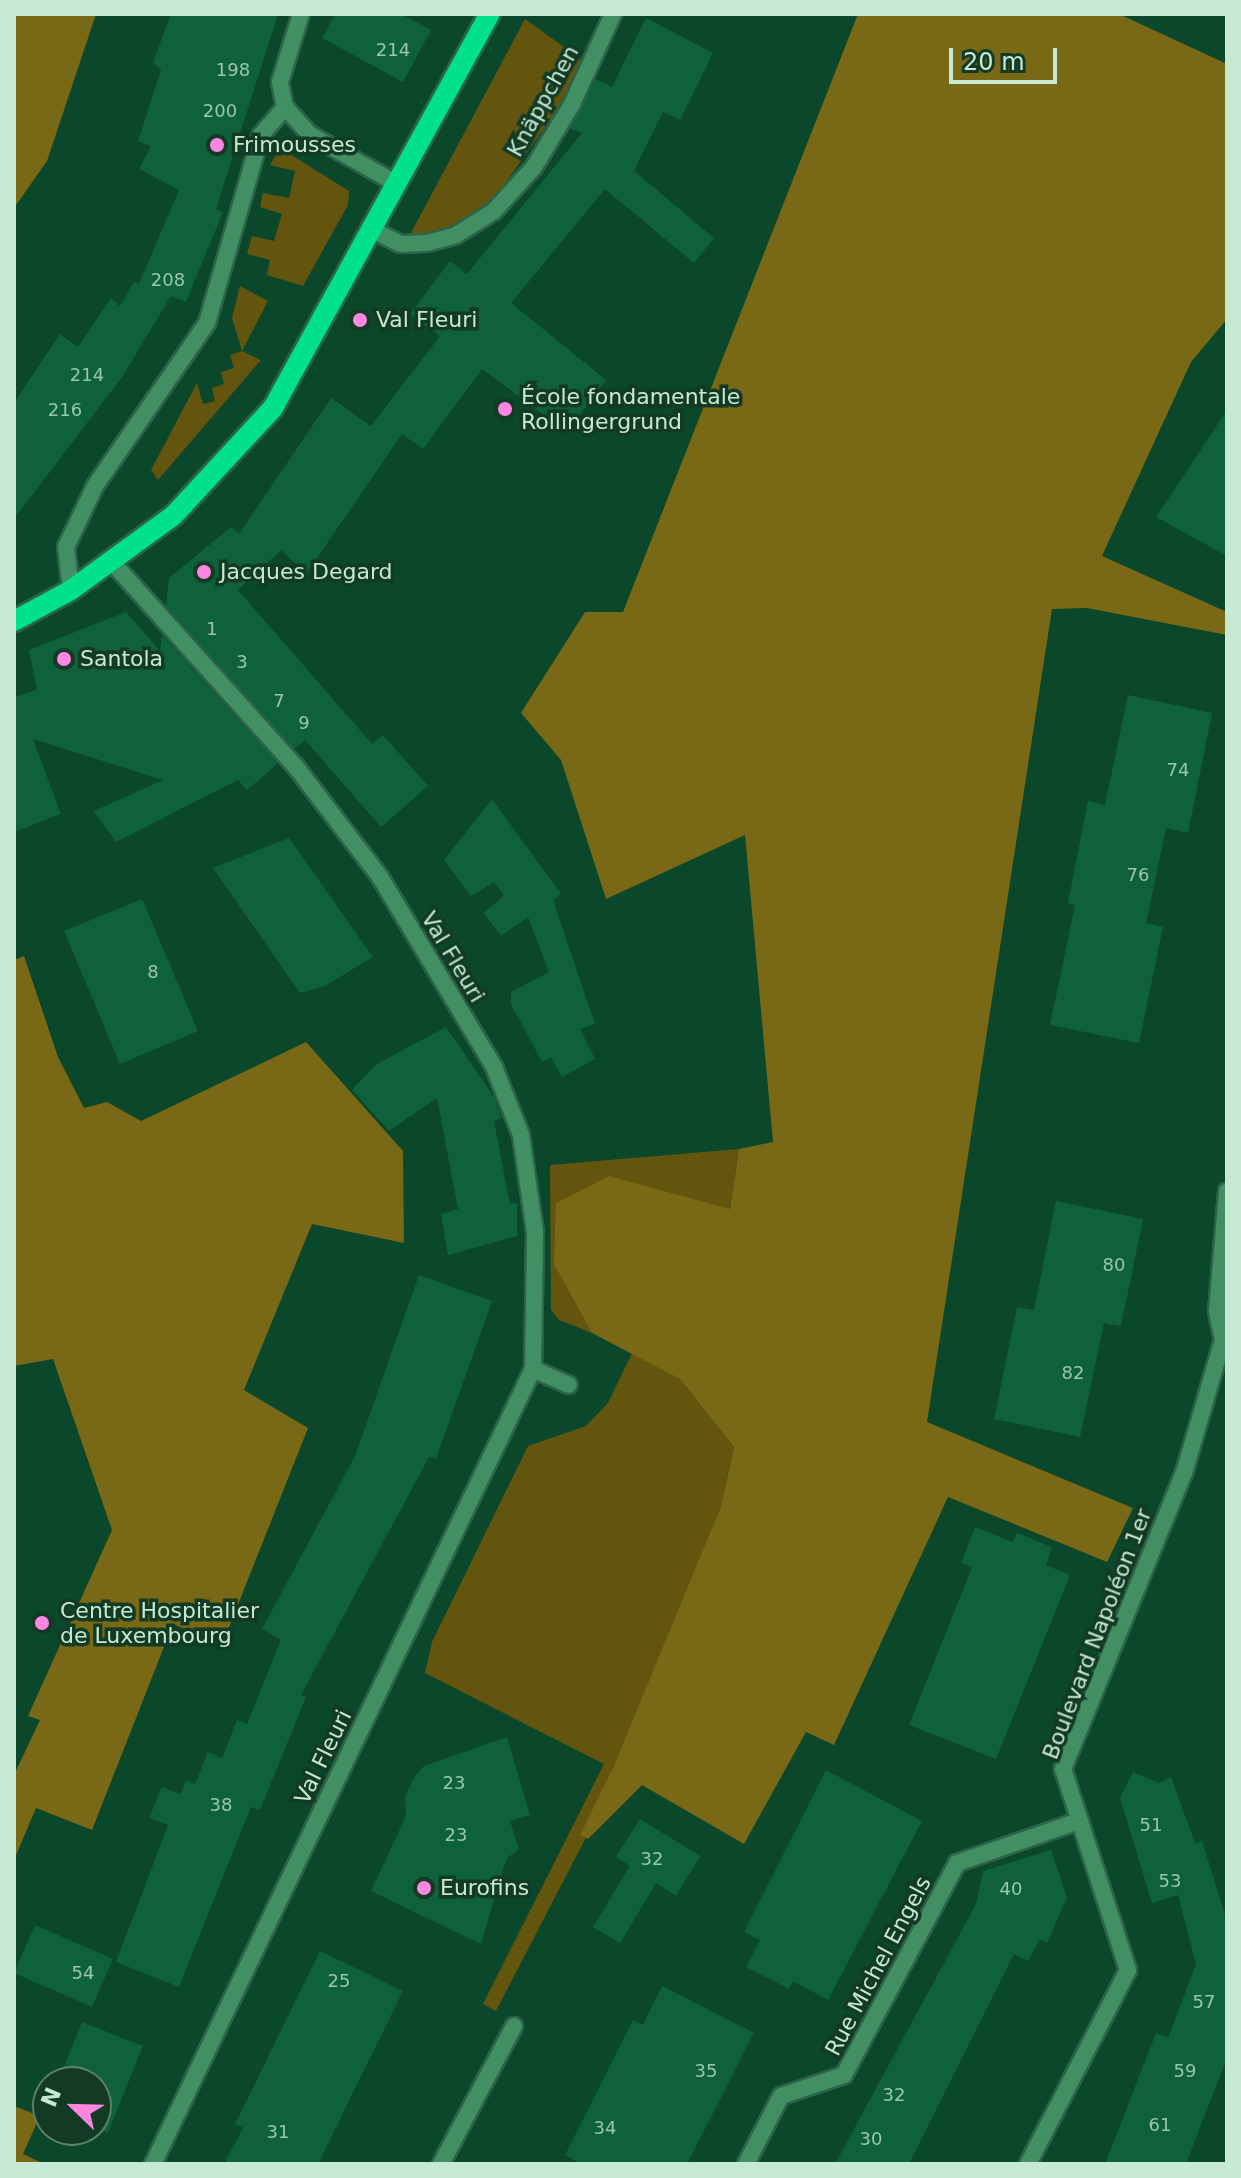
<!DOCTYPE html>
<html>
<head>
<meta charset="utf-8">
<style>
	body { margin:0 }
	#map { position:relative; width:1241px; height:2178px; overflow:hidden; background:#0b472a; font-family:"DejaVu Sans",sans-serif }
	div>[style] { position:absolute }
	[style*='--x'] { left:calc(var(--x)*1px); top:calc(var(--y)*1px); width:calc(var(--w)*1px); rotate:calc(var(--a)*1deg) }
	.green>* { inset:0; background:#64550e }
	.forest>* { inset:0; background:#796815 }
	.building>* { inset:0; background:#0f613b }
	.roads { filter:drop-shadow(2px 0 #2c6448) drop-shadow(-2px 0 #2c6448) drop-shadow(0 2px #2c6448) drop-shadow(0 -2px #2c6448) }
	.street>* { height:16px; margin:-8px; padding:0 8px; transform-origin:8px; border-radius:8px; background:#438f64 }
	.primary>* { height:20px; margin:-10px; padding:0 10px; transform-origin:10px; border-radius:10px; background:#00e189 }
	.dots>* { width:22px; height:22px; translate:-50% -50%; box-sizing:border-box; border:4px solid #133a25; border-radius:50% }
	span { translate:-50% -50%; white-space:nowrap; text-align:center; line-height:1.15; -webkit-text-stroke:7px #133a25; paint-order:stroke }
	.number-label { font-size:18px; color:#98c7ac }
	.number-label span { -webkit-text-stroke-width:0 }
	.street-label { font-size:22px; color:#c5e9d2 }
	.poi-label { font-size:22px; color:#c5e9d2 }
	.left { translate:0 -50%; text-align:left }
	.frame { position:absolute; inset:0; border:16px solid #c5e9d2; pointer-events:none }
	.north { position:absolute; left:32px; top:2066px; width:80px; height:80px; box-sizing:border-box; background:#133a25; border:2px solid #5a806a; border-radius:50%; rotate:293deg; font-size:22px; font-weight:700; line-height:32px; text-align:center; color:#c5e9d2 }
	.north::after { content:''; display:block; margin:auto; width:28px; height:36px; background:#fd86e1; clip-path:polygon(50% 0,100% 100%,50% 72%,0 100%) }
	.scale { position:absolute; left:949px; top:48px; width:108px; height:36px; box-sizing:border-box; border:4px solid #c5e9d2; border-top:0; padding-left:10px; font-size:24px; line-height:28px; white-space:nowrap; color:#c5e9d2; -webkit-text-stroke:6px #133a25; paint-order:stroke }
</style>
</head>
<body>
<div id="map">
	<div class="green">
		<i style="clip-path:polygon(525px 19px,582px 60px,556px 112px,489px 206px,436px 233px,411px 233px)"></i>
		<i style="clip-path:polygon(280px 148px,349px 191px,348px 205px,303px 286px,267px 275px,270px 260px,247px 254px,252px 236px,274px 241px,282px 214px,260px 207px,263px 193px,289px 198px,295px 171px,270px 165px)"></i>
		<i style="clip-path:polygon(240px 286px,268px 301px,242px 351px,261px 360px,158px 480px,151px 470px,197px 383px,203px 404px,215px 401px,212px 388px,224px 384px,221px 372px,234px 368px,230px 355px,242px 351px,232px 318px)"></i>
		<i style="clip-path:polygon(739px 1149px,711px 1335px,592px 1333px,559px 1320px,551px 1310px,550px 1165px)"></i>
		<i style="clip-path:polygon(633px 1351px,680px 1379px,734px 1447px,721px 1506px,614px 1767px,621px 1770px,496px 2011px,483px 2004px,604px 1764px,425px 1673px,432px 1642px,528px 1446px,586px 1426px,608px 1403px)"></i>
	</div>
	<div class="forest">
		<i style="clip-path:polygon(14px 14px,96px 14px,47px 161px,14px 208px)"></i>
		<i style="clip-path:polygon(858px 14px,1119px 14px,1227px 64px,1227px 319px,1191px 362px,1102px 556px,1227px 612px,1227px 635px,1087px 608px,1052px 609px,927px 1422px,1133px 1508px,1107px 1562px,948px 1497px,834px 1745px,806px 1732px,744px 1844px,642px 1785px,588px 1839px,580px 1835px,613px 1768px,721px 1506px,734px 1447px,680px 1379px,592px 1333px,554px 1264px,556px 1203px,609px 1176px,730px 1209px,739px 1149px,773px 1142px,745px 835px,606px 899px,561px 760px,521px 713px,585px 612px,623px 612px)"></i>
		<i style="clip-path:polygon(24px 956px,58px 1057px,84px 1108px,107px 1102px,141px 1121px,306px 1042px,403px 1151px,404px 1243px,312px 1224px,244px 1390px,308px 1428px,222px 1645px,173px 1624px,92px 1830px,36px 1808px,14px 1860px,14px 1775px,40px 1720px,28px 1716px,112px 1530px,53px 1359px,14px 1366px,14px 960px)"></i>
		<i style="clip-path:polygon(14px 2106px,40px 2116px,23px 2154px,44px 2164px,14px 2164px)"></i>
	</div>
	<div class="building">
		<i style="clip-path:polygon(171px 14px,278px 14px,216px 209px,223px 212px,186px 302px,171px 296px,122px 377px,14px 519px,14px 403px,60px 334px,78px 347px,111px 298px,120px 306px,134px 282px,139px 284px,179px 190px,139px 169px,151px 146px,138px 141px,161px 70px,153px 62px)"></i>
		<i style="clip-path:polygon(335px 14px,401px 14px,431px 30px,403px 82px,322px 38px)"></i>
		<i style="clip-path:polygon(646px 18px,713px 53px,680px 120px,663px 112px,634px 171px,714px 238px,694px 263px,605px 189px,511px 303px,606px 380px,567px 432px,482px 369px,423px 449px,402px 434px,306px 574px,281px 550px,238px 590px,372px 744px,383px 735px,428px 786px,381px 827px,305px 740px,294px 749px,166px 606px,169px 578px,231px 527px,239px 534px,331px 398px,371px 426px,440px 336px,410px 314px,450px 261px,467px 274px,582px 133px,570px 128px,595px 79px,612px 87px)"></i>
		<i style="clip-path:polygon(1227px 410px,1227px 556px,1156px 517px)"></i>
		<i style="clip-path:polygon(126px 612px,160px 651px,162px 635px,278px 763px,247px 790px,238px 780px,116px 842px,94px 811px,163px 780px,33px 739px,61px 814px,14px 832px,14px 697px,37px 690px,29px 650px)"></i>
		<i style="clip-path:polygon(1128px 695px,1212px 713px,1188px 833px,1166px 828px,1146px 923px,1163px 927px,1139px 1043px,1050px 1025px,1075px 905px,1068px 903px,1088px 801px,1105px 805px)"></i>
		<i style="clip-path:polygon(492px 799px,561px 894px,553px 900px,595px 1024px,580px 1029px,595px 1059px,562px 1077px,551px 1057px,542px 1062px,511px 1004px,511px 992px,549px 972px,528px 917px,501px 936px,484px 913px,504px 895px,494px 882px,471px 896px,444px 860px)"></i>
		<i style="clip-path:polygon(289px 838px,373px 957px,325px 986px,300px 993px,213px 868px)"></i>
		<i style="clip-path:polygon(142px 899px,198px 1031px,120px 1064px,64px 931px)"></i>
		<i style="clip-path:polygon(446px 1027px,494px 1097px,502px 1118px,494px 1121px,510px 1204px,517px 1203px,517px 1236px,448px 1255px,441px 1214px,458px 1209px,437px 1098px,389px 1131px,352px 1090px,377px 1064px)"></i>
		<i style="clip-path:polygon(1056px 1201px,1143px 1219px,1121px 1326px,1104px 1323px,1080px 1437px,994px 1419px,1017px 1307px,1034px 1310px)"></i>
		<i style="clip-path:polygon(419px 1275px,492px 1301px,436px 1459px,429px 1457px,301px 1695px,306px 1697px,273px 1778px,260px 1810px,251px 1807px,179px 1987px,116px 1962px,168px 1825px,149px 1818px,162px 1787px,180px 1794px,186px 1780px,195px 1784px,208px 1752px,222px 1758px,237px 1720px,247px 1724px,281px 1640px,262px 1629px,355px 1456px)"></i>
		<i style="clip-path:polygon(975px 1527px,1013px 1542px,1017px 1533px,1052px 1547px,1046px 1565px,1070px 1575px,996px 1759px,909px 1725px,972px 1567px,961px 1563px)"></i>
		<i style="clip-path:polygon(507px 1737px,530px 1815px,510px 1821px,519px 1850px,508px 1857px,503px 1869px,481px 1944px,371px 1891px,406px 1816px,405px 1796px,417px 1773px,424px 1766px)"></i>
		<i style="clip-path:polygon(826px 1770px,922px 1821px,828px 2000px,793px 1981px,789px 1989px,746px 1967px,760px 1940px,744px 1932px)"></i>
		<i style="clip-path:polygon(1133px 1772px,1159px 1783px,1171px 1777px,1195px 1843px,1202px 1841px,1227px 1921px,1227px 2058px,1186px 2164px,1105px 2164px,1156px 2033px,1168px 2038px,1196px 1964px,1178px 1895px,1152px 1903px,1120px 1798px)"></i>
		<i style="clip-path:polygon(640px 1819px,700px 1856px,676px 1896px,656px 1883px,620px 1943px,593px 1927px,630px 1866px,616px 1857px)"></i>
		<i style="clip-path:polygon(1051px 1850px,1067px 1897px,1047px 1943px,1040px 1939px,1028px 1961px,1014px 1954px,909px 2164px,835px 2164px,976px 1904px,983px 1871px)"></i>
		<i style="clip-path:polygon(35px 1925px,113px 1959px,92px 2007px,14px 1973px)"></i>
		<i style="clip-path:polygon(320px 1951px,403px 1991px,318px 2164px,224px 2164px,243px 2128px,235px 2124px)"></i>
		<i style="clip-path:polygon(662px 1986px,754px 2033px,687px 2164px,582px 2164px,565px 2155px,633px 2020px,643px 2025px)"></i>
		<i style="clip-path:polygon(82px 2022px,143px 2046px,108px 2133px,96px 2128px,96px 2082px,58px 2082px)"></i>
	</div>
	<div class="roads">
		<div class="street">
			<i style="--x:301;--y:14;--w:71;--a:107.2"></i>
			<i style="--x:280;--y:82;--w:25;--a:79"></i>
			<i style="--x:285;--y:107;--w:36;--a:48"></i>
			<i style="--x:309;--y:134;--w:101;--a:29.6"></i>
			<i style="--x:373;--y:230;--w:30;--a:27"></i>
			<i style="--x:400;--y:244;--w:27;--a:-2"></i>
			<i style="--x:427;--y:243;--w:30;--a:-15"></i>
			<i style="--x:456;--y:235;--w:45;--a:-32.3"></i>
			<i style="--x:494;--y:211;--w:59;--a:-47.7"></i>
			<i style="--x:534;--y:167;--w:74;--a:-58.9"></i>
			<i style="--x:572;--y:104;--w:99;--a:-65.5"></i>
			<i style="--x:112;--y:562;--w:275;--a:48.1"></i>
			<i style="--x:296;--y:767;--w:138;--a:52.6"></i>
			<i style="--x:380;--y:877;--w:222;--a:59"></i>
			<i style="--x:494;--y:1067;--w:73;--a:68.3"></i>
			<i style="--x:521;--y:1135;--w:98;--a:81.8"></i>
			<i style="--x:535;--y:1232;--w:137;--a:90.8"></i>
			<i style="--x:533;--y:1369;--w:881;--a:115.55"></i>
			<i style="--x:71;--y:590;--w:43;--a:-96.6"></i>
			<i style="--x:66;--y:547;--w:68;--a:-64.6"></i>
			<i style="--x:95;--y:486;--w:198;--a:-55.5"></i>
			<i style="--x:207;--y:323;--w:196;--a:-74"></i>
			<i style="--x:261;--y:135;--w:37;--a:-49"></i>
			<i style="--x:533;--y:1369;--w:39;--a:24"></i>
			<i style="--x:441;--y:2164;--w:156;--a:-62.1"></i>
			<i style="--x:746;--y:2164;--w:76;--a:-62.8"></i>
			<i style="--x:781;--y:2096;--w:66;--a:-18.4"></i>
			<i style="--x:844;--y:2075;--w:240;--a:-61.9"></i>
			<i style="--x:957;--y:1863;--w:129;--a:-19"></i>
			<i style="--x:1028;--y:2164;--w:218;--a:-62.7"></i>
			<i style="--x:1128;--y:1970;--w:211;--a:-107.9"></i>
			<i style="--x:1063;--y:1769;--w:320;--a:-67.8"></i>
			<i style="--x:1184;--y:1473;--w:139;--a:-73.7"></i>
			<i style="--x:1223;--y:1340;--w:30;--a:-102"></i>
			<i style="--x:1217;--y:1311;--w:120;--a:-85.2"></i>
		</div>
		<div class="primary">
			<i style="--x:14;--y:621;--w:65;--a:-28.5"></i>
			<i style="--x:71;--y:590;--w:126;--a:-36"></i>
			<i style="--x:173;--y:516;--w:147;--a:-47.2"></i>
			<i style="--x:273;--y:408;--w:450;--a:-61.2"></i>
		</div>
	</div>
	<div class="dots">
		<i style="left:217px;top:145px;background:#fd86e1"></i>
		<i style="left:360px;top:320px;background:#fd86e1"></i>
		<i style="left:505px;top:409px;background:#fd86e1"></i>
		<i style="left:204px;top:572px;background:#fd86e1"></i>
		<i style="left:64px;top:659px;background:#fd86e1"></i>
		<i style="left:42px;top:1623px;background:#fd86e1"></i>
		<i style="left:424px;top:1888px;background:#fd86e1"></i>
	</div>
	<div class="number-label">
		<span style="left:393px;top:50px">214</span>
		<span style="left:233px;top:70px">198</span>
		<span style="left:220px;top:111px">200</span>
		<span style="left:168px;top:280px">208</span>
		<span style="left:87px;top:375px">214</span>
		<span style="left:65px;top:410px">216</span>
		<span style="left:212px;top:629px">1</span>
		<span style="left:242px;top:662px">3</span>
		<span style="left:279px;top:701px">7</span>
		<span style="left:304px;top:723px">9</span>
		<span style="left:1178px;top:770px">74</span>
		<span style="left:1138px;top:875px">76</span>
		<span style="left:153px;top:972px">8</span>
		<span style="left:1114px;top:1265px">80</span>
		<span style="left:1073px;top:1373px">82</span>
		<span style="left:454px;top:1783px">23</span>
		<span style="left:221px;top:1805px">38</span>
		<span style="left:1151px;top:1825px">51</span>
		<span style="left:456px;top:1835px">23</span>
		<span style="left:652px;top:1859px">32</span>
		<span style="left:1170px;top:1881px">53</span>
		<span style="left:1011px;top:1889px">40</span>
		<span style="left:83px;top:1973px">54</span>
		<span style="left:339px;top:1981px">25</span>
		<span style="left:1204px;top:2002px">57</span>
		<span style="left:706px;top:2071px">35</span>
		<span style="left:1185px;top:2071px">59</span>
		<span style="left:894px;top:2095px">32</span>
		<span style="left:1160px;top:2125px">61</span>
		<span style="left:605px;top:2128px">34</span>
		<span style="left:278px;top:2132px">31</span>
		<span style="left:871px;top:2139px">30</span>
	</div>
	<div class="street-label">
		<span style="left:543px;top:101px;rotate:-61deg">Knäppchen</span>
		<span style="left:453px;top:957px;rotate:59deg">Val Fleuri</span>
		<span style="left:1097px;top:1634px;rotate:-69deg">Boulevard Napoléon 1er</span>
		<span style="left:323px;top:1757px;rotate:-64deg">Val Fleuri</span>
		<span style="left:878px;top:1966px;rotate:-62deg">Rue Michel Engels</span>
	</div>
	<div class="poi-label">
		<span class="left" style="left:233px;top:145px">Frimousses</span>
		<span class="left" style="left:376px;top:320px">Val Fleuri</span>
		<span class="left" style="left:521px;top:409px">École fondamentale<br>Rollingergrund</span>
		<span class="left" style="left:220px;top:572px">Jacques Degard</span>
		<span class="left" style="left:80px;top:659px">Santola</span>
		<span class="left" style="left:60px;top:1623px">Centre Hospitalier<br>de Luxembourg</span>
		<span class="left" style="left:440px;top:1888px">Eurofins</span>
	</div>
	<div class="frame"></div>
	<div class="north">N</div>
	<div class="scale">20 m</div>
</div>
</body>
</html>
